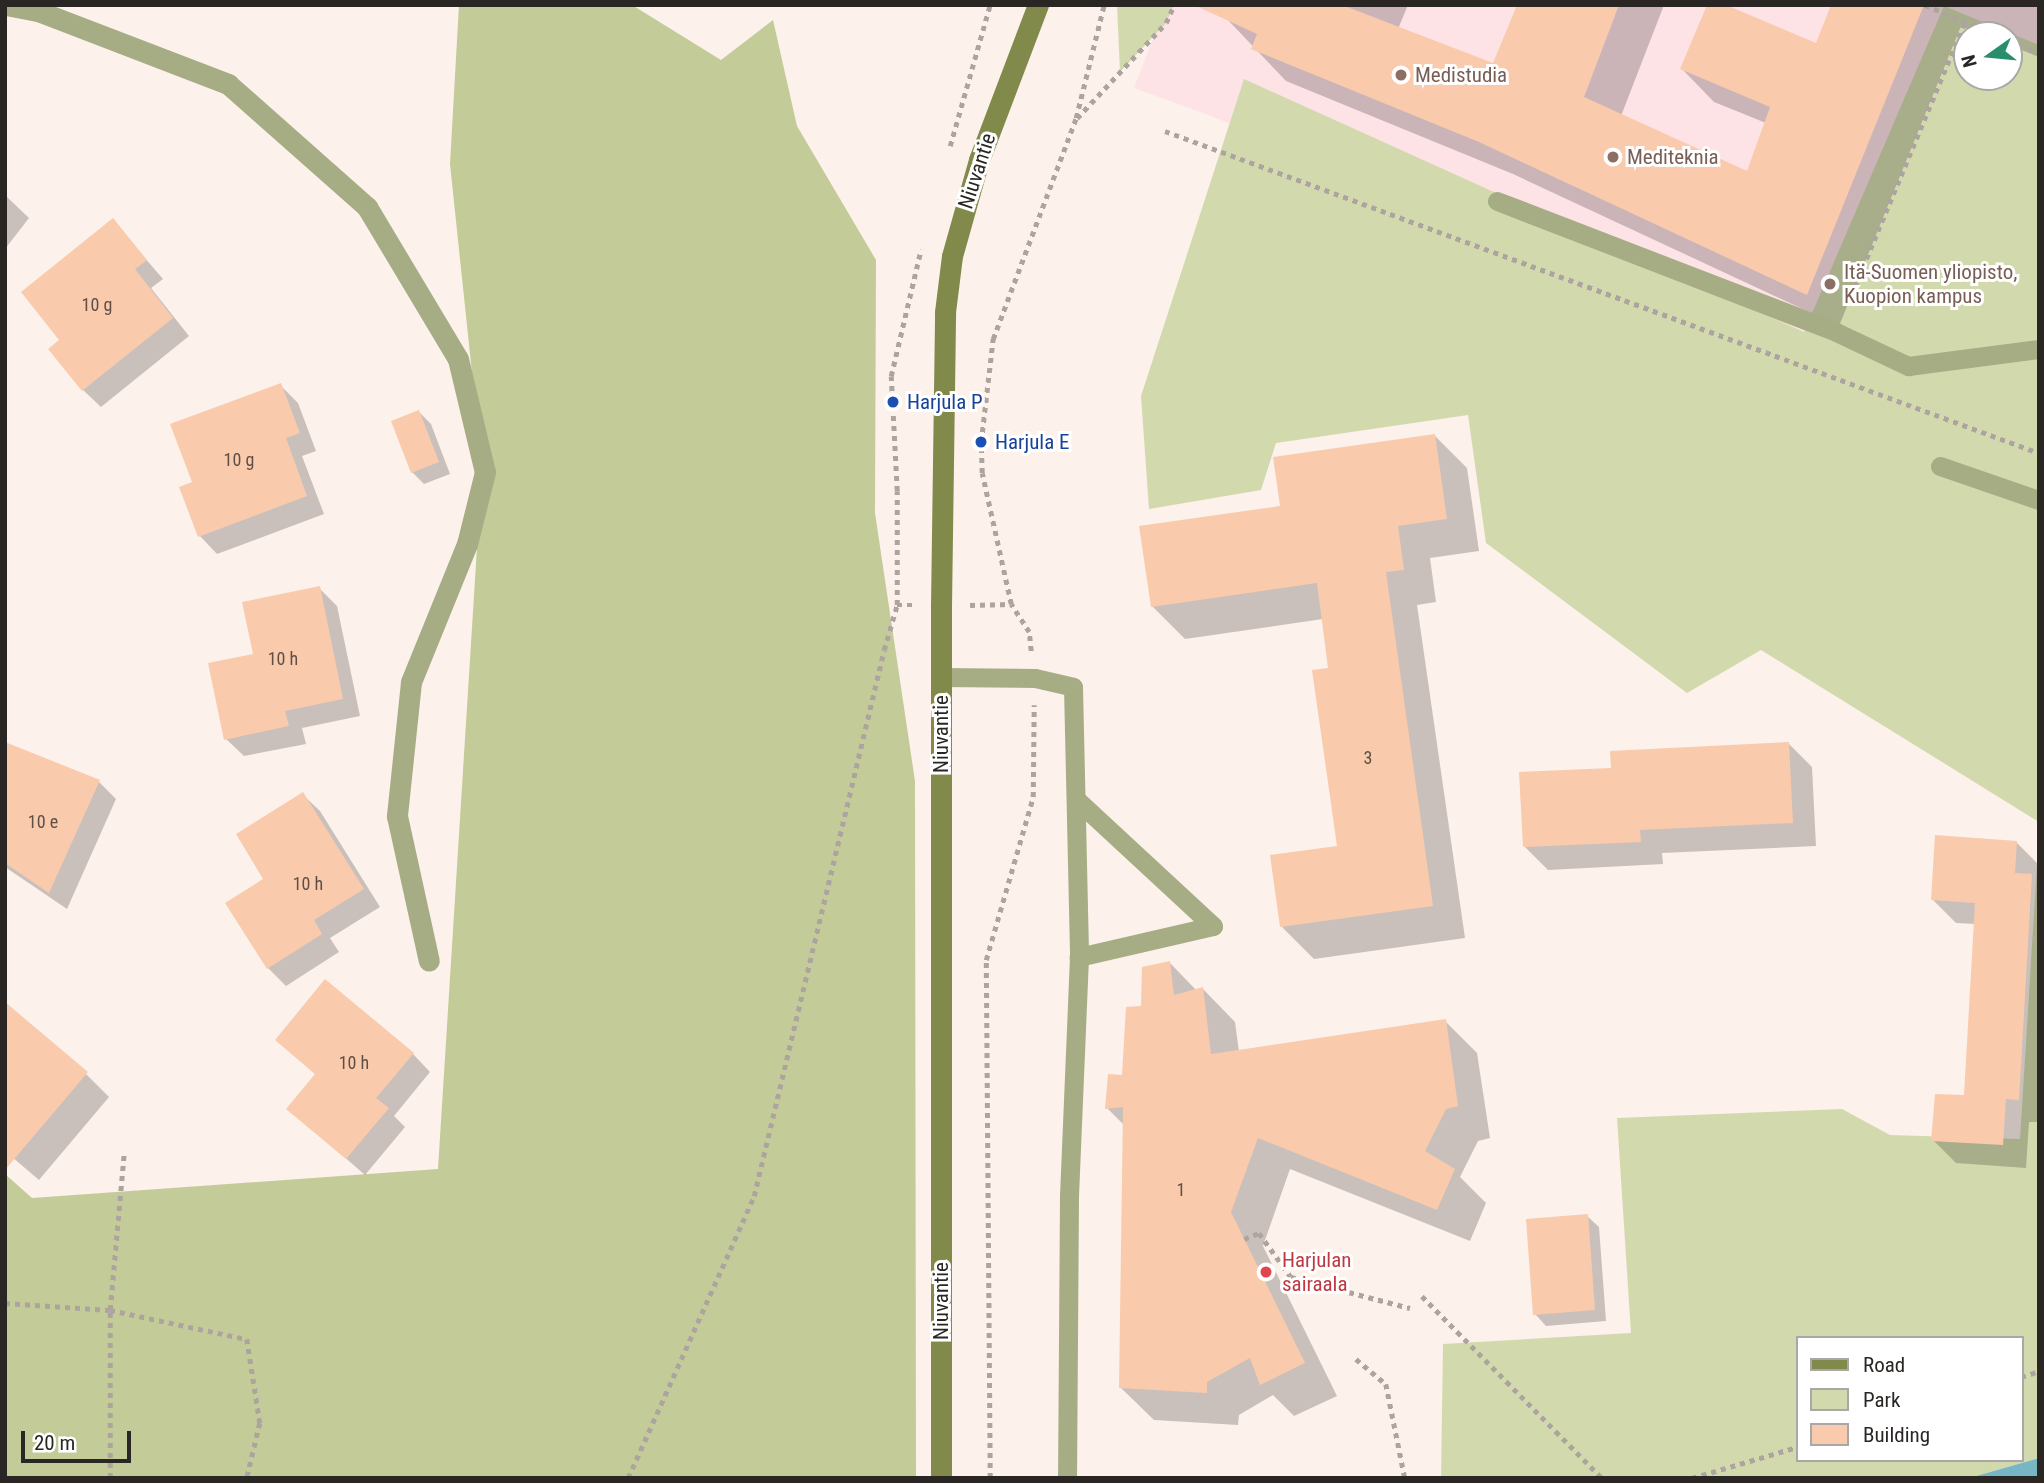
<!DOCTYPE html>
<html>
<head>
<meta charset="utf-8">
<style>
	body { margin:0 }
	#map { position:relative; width:2044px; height:1483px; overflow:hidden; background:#fcf1eb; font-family:"Roboto Condensed",sans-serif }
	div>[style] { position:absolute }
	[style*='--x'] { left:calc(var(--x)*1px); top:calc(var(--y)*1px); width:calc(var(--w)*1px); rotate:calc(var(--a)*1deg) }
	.education>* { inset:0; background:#fde2e6 }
	.green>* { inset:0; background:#d2daad }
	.forest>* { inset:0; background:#c3cb99 }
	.water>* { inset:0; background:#77b7c5 }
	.shadow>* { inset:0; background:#0003 }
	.building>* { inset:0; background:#facaac }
	.path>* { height:4.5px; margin-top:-2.25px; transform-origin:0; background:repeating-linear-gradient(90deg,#ada4a0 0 5px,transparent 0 10px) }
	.lane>* { height:19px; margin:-9.5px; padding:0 9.5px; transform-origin:9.5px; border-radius:9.5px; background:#a6ad84 }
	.street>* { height:21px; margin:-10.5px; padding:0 10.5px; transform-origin:10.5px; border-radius:10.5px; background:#a6ad84 }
	.secondary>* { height:21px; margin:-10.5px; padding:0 10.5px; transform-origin:10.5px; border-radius:10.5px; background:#818a4b }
	.dots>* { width:19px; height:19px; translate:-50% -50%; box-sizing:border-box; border:4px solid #fff; border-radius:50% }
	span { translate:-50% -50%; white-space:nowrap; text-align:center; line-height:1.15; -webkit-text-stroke:6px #fff; paint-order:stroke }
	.number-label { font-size:18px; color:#5e4f46 }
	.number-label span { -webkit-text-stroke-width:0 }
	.education-label { font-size:21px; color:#785e54 }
	.left { translate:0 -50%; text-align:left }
	.street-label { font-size:21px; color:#2a2624 }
	.transit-label { font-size:21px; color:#164399 }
	.health-label { font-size:21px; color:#be3a42 }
	.frame { position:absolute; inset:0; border:7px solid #2a2624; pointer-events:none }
	.legend { position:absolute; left:1796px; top:1336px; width:228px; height:126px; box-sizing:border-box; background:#fff; border:2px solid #aaa8a7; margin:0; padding:9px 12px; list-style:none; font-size:21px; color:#2a2624 }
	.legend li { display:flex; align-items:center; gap:14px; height:35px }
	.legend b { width:35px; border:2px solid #aaa8a7 }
	.north { position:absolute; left:1953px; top:21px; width:70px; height:70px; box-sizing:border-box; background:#fff; border:2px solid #aaa8a7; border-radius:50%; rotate:255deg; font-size:19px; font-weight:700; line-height:28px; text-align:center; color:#2a2624 }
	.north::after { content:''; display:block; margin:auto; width:24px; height:32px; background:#298f6a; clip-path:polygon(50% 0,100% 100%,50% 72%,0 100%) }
	.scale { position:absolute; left:21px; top:1431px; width:110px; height:32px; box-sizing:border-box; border:4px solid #2a2624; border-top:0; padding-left:9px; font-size:21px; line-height:24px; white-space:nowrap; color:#2a2624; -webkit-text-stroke:5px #fff; paint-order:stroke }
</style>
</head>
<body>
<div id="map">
	<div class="education">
		<i style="clip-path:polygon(evenodd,1166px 5px,2039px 5px,2039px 454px,1206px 114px,1134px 88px,1166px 5px,1967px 35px,2009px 35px,2009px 77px,1967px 77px,1967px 35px)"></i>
	</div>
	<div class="green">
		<i style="clip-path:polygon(1117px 5px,1174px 5px,1166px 23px,1120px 72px)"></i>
		<i style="clip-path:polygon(evenodd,1944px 6px,2039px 45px,2039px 488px,2033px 492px,2039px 493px,2039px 822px,1761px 650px,1687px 693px,1486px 543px,1468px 415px,1276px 443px,1261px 490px,1149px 509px,1141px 396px,1244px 79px,1804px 332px,1944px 6px,1967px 35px,2009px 35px,2009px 77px,1967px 77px,1967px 35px)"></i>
		<i style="clip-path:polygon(evenodd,2039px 832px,2039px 1458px,1969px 1478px,1441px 1478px,1443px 1344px,1631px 1333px,1617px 1118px,1842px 1109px,1890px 1135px,2020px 1139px,2039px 832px,1797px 1338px,2021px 1338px,2021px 1460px,1797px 1460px,1797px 1338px)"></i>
	</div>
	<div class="forest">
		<i style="clip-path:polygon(459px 5px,632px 5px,721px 60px,773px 20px,797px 126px,876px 260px,875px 513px,915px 781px,916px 1478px,5px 1478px,5px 1174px,32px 1198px,438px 1169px,482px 468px,450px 164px)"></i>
	</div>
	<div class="water">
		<i style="clip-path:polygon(2039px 1458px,2039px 1478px,1969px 1478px)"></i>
	</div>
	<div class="shadow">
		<i style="clip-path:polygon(1231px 5px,1408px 5px,1398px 29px,1494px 65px,1519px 5px,1664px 5px,1621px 116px,1748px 173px,1766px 123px,1714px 102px,1682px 69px,1817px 45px,1833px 5px,2039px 5px,2039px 57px,2009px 45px,2009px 35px,1984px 35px,1961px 26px,1839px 326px,1513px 174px,1286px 81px,1226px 18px)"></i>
		<i style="clip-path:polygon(5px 195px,29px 218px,5px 249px)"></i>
		<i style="clip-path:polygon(113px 221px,163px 279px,151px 288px,189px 336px,101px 407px,83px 390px,62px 340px)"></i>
		<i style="clip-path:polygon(280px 385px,298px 403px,316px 451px,302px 456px,324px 514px,217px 554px,200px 536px,194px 483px)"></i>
		<i style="clip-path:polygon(419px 412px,431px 424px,450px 474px,424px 484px,412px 472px)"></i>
		<i style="clip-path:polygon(1435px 436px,1467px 468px,1479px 551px,1430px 558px,1436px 602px,1417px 605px,1465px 938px,1314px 959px,1282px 927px,1339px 847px,1330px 669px,1323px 619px,1185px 639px,1152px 606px,1282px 507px)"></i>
		<i style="clip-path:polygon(319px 588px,337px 606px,360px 716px,302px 728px,306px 744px,244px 756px,226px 739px,255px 655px)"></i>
		<i style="clip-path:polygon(5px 744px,99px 782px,116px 799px,67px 909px,5px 867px)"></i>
		<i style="clip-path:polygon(1789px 744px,1812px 767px,1816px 846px,1662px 853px,1663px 864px,1548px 870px,1525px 847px,1612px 770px)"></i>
		<i style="clip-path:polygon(302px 794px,320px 811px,380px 907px,330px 938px,339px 952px,286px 986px,268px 968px,266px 879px)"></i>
		<i style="clip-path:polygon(2016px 842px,2039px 865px,2039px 1122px,2029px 1122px,2026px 1168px,1956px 1163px,1933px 1140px,1965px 1097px,1976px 924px,1956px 923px,1933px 900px)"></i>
		<i style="clip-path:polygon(1169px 962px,1197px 991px,1203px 989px,1235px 1022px,1239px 1052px,1445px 1021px,1477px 1053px,1490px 1138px,1478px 1141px,1460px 1177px,1486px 1203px,1470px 1241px,1290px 1169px,1263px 1246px,1337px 1396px,1294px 1416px,1273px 1395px,1239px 1415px,1238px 1425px,1154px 1420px,1121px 1388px,1125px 1126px,1107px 1108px,1124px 1076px,1143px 1007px)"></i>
		<i style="clip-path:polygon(277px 1040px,413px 1054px,430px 1072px,394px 1116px,405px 1127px,365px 1175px,289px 1109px,316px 1075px)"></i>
		<i style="clip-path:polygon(86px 1074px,109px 1097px,39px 1180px,5px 1151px)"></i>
		<i style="clip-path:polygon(1587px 1216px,1599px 1227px,1606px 1321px,1546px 1326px,1535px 1314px)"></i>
	</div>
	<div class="building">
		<i style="clip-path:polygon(1194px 5px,1342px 5px,1493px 63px,1517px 5px,1619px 5px,1584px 97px,1747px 171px,1770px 107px,1680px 69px,1707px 5px,1726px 5px,1816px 43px,1831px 5px,1924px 5px,1807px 295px,1479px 142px,1251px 49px,1257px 34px)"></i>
		<i style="clip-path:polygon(113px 218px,147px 260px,135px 269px,173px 318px,82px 391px,48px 349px,59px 340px,21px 292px)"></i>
		<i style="clip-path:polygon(281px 383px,300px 433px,286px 438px,307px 496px,198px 537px,179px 487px,192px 482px,170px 424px)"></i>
		<i style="clip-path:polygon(419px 410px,439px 462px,411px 473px,391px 421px)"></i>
		<i style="clip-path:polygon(1435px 434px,1447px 519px,1398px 526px,1404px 570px,1386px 572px,1433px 906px,1280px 927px,1270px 855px,1337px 846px,1312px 670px,1328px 668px,1317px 583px,1151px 607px,1139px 526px,1280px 506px,1273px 457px)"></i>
		<i style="clip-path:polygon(320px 586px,343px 699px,285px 711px,289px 726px,224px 740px,208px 663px,253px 654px,242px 602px)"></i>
		<i style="clip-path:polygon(5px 742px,100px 780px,49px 893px,5px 863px)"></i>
		<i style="clip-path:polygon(1789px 742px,1793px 823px,1640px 830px,1641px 842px,1523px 847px,1519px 772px,1611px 768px,1610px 751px)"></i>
		<i style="clip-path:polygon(303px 792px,364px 889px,314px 920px,322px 934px,267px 969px,225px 903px,263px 879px,236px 834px)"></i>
		<i style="clip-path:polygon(1935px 835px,2017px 841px,2015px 873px,2032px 874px,2019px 1100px,2006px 1099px,2003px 1145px,1931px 1141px,1935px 1094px,1964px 1095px,1975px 903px,1931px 900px)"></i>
		<i style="clip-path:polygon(1170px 961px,1174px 995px,1203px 987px,1211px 1054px,1446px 1019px,1458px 1106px,1446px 1109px,1425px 1151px,1455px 1169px,1437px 1210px,1258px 1138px,1231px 1212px,1305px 1363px,1260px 1385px,1250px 1358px,1207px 1382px,1207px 1393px,1119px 1388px,1123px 1107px,1105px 1109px,1108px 1074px,1122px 1075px,1126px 1007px,1141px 1006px,1142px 967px)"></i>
		<i style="clip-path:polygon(325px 979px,414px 1053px,376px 1098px,389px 1108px,346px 1159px,286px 1109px,315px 1074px,275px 1040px)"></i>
		<i style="clip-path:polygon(5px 1002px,88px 1072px,5px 1170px)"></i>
		<i style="clip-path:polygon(1588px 1214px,1595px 1310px,1533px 1315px,1526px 1219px)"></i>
	</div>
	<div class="path">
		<i style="--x:1925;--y:5;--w:79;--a:22.3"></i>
		<i style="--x:2009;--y:40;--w:33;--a:23"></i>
		<i style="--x:1077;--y:118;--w:130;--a:-46.9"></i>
		<i style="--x:1166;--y:23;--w:20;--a:-66"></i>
		<i style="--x:1165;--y:131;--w:931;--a:20.22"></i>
		<i style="--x:950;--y:146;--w:147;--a:-74.2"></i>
		<i style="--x:1847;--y:305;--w:308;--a:-67.4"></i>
		<i style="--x:897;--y:605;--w:114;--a:-90"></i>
		<i style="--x:897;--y:491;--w:115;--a:-93"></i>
		<i style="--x:891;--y:376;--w:130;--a:-76.7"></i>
		<i style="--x:970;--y:605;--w:41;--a:-1.4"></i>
		<i style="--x:1031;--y:651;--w:19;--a:-96"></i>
		<i style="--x:1029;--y:632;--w:33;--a:-123"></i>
		<i style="--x:1011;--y:604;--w:134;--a:-102.5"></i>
		<i style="--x:982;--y:473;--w:31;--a:-92"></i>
		<i style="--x:981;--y:442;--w:104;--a:-83.4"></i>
		<i style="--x:993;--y:339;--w:236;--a:-69.4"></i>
		<i style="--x:1076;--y:118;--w:116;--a:-76.1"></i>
		<i style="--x:1244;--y:1239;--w:16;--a:-22"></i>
		<i style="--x:1259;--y:1233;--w:54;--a:54"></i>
		<i style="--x:1291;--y:1277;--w:123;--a:14.6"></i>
		<i style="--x:1422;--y:1296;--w:256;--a:45.3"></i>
		<i style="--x:5;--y:1303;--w:105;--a:3.8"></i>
		<i style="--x:110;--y:1310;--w:140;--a:12"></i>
		<i style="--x:247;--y:1339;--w:85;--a:81.2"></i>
		<i style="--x:260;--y:1423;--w:57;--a:103.3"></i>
		<i style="--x:1356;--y:1359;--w:39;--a:40"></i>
		<i style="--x:1386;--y:1384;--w:96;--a:78.6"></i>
		<i style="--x:2021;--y:1377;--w:19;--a:-18"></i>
		<i style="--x:110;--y:1478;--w:168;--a:-90"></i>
		<i style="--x:110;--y:1310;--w:158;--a:-84.9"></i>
		<i style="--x:628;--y:1478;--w:309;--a:-65.9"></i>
		<i style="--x:754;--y:1196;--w:561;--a:-76.61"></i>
		<i style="--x:884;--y:650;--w:47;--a:-73.9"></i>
		<i style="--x:897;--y:605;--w:15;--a:0"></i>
		<i style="--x:990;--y:1478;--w:518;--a:-90.44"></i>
		<i style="--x:986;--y:960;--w:170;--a:-73.9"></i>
		<i style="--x:1033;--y:797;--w:92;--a:-89.4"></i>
		<i style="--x:1692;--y:1478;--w:109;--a:-16.4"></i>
	</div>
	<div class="lane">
		<i style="--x:1497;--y:201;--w:363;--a:21.1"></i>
		<i style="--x:1836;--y:332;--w:80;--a:25.3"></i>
		<i style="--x:1908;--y:366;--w:132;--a:-7.4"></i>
		<i style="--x:1940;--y:466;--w:105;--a:19"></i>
		<i style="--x:941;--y:677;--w:94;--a:0.6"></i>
		<i style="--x:1035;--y:678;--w:39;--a:13"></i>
		<i style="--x:1073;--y:687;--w:270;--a:88.7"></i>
		<i style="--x:1079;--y:957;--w:239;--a:92.4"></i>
		<i style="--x:1069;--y:1196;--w:282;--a:90.4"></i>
		<i style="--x:1078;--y:801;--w:184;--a:42.8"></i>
		<i style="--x:1213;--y:926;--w:138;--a:167"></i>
	</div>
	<div class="street">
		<i style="--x:6;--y:5;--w:33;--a:11"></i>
		<i style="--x:38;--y:11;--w:204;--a:21"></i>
		<i style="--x:228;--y:84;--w:186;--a:41.5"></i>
		<i style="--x:367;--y:207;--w:177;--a:59.1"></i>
		<i style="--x:458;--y:359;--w:116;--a:76.6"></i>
		<i style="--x:485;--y:472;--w:74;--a:104"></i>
		<i style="--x:467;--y:544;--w:149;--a:112.1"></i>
		<i style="--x:411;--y:682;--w:135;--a:96"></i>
		<i style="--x:397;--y:816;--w:148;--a:77.6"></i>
	</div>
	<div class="secondary">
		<i style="--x:941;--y:1478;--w:872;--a:-90"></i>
		<i style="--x:941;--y:606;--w:294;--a:-89.2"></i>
		<i style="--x:945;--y:312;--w:56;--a:-82.9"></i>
		<i style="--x:952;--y:256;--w:100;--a:-74.3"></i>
		<i style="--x:979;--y:160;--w:166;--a:-69.2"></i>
	</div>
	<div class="dots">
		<i style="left:1401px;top:75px;background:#8d6e63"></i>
		<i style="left:1613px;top:157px;background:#8d6e63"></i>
		<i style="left:1830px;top:284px;background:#8d6e63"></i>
		<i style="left:893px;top:402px;background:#1a4fb4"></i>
		<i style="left:981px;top:442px;background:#1a4fb4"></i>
		<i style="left:1266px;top:1272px;background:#e0444e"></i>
	</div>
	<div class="number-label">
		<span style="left:97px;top:305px">10 g</span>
		<span style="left:239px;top:460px">10 g</span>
		<span style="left:283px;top:659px">10 h</span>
		<span style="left:1368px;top:758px">3</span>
		<span style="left:43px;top:822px">10 e</span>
		<span style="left:308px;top:884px">10 h</span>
		<span style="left:354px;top:1063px">10 h</span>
		<span style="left:1181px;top:1190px">1</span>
	</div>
	<div class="education-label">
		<span class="left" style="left:1415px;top:75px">Medistudia</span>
		<span class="left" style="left:1627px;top:157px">Mediteknia</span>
		<span class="left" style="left:1844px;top:284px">Itä-Suomen yliopisto,<br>Kuopion kampus</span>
	</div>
	<div class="street-label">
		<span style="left:977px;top:171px;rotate:-72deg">Niuvantie</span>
		<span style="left:941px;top:734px;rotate:-90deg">Niuvantie</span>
		<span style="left:941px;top:1301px;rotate:-90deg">Niuvantie</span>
	</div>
	<div class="transit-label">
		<span class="left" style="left:907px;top:402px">Harjula P</span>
		<span class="left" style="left:995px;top:442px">Harjula E</span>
	</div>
	<div class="health-label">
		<span class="left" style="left:1282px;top:1272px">Harjulan<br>sairaala</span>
	</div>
	<div class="frame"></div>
	<ul class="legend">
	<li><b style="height:9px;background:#818a4b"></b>Road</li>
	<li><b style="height:19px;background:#d2daad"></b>Park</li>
	<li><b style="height:19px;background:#facaac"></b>Building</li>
	</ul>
	<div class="north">N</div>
	<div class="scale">20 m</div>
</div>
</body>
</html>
